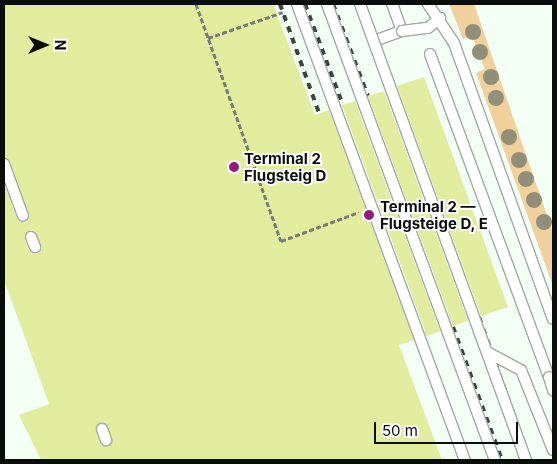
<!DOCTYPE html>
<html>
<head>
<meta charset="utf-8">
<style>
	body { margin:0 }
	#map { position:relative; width:557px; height:464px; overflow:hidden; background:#f3fef5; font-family:Inter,sans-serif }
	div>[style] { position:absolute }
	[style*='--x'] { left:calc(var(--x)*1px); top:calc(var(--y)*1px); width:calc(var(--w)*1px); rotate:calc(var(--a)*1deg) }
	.green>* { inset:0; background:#f0d19e }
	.building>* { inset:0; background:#e1ec9e }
	.path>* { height:3px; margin-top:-1.5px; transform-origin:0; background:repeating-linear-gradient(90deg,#767d77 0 5px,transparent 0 7.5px) }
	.roads { filter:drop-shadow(1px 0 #9faaa1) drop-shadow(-1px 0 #9faaa1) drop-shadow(0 1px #9faaa1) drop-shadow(0 -1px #9faaa1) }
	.lane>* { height:10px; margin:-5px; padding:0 5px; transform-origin:5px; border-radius:5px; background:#fff }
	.rail>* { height:4px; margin-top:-2px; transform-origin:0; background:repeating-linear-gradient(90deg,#3d433e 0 6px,transparent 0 12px) }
	.bridges { filter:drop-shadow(1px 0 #9faaa1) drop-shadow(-1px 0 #9faaa1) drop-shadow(0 1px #9faaa1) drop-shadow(0 -1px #9faaa1) }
	.lane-bridge>* { height:10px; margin:-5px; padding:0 5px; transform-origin:5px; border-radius:5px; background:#fff }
	.trees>* { width:16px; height:16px; margin:-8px; border-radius:50%; background:#928e79 }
	.dots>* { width:14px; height:14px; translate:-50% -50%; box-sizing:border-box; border:2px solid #fff; border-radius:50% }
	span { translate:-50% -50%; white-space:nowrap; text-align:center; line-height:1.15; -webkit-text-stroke:4px #fff; paint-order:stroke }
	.poi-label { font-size:15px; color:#0a0e0b; font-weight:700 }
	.left { translate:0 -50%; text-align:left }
	.frame { position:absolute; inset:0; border:5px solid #0a0e0b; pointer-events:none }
	.north { position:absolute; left:20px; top:20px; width:50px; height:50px; -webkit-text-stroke:4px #fff; paint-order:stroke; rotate:90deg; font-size:14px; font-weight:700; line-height:20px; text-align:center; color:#0a0e0b }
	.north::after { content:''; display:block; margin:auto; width:18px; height:22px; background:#0a0e0b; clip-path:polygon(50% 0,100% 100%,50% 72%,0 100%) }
	.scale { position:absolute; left:374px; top:422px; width:144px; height:22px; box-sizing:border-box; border:2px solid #0a0e0b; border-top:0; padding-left:6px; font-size:15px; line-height:18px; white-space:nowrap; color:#0a0e0b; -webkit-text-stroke:4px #fff; paint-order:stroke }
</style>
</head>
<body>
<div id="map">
	<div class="green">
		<i style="clip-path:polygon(449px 4px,474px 4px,553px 233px,553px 286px,476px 73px,485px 69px,472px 36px,463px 39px)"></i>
	</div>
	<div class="building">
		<i style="clip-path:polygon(evenodd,4px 4px,273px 4px,315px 115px,329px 110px,414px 340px,399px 345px,442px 460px,41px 460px,19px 415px,49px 404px,4px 280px,4px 183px,18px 221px,25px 223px,30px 217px,10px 162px,4px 157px,4px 4px,31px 230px,41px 244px,37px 254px,30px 252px,25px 240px,31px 230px,4px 4px,103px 422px,112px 438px,108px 447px,101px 445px,96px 431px,103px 422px)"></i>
		<i style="clip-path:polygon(424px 77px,508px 307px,481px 316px,397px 86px)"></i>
		<i style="clip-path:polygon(384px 91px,468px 321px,453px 326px,368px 96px)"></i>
		<i style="clip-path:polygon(355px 101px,440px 331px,427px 336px,342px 105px)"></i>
	</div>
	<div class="path">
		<i style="--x:196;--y:4;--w:252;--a:70.3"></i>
		<i style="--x:281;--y:241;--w:83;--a:-20.4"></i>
		<i style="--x:208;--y:38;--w:79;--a:-19.1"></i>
	</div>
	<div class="roads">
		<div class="lane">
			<i style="--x:374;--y:41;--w:30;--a:-20"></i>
			<i style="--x:402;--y:31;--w:29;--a:-110"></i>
			<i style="--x:430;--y:54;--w:344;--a:69.8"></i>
			<i style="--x:549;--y:377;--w:4;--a:-27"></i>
			<i style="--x:4;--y:164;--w:55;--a:69.9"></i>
			<i style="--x:31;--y:237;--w:11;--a:68"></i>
			<i style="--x:102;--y:429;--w:12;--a:70"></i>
		</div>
	</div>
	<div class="rail">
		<i style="--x:280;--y:4;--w:116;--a:70.3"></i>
		<i style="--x:305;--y:4;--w:108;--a:69.4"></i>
		<i style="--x:333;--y:4;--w:98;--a:69.2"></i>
		<i style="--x:362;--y:4;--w:89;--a:68.9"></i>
		<i style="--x:479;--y:317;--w:152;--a:70.4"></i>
		<i style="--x:453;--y:327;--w:142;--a:69.8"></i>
	</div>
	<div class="bridges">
		<div class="lane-bridge">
			<i style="--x:297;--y:4;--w:486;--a:69.8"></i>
			<i style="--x:327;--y:4;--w:486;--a:69.8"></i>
			<i style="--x:360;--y:4;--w:485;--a:70"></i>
			<i style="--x:428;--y:4;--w:47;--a:56.3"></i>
			<i style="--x:454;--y:43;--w:293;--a:70.3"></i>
			<i style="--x:402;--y:31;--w:26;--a:-7"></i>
			<i style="--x:428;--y:28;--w:16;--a:-40"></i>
			<i style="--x:487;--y:352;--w:38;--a:28"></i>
			<i style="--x:521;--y:370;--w:86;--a:68.2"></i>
			<i style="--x:549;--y:377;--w:14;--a:73"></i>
		</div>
	</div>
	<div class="trees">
		<i style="left:473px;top:32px"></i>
		<i style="left:480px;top:52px"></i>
		<i style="left:491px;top:77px"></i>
		<i style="left:496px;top:98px"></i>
		<i style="left:509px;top:137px"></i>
		<i style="left:519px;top:160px"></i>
		<i style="left:526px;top:179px"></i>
		<i style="left:534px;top:200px"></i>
		<i style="left:544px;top:222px"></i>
	</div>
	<div class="dots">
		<i style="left:234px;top:167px;background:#911d7d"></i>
		<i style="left:369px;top:215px;background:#911d7d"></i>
	</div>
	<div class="poi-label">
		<span class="left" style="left:244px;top:167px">Terminal 2<br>Flugsteig D</span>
		<span class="left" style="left:380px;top:215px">Terminal 2 —<br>Flugsteige D, E</span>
	</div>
	<div class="frame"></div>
	<div class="north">N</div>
	<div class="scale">50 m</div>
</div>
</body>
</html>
